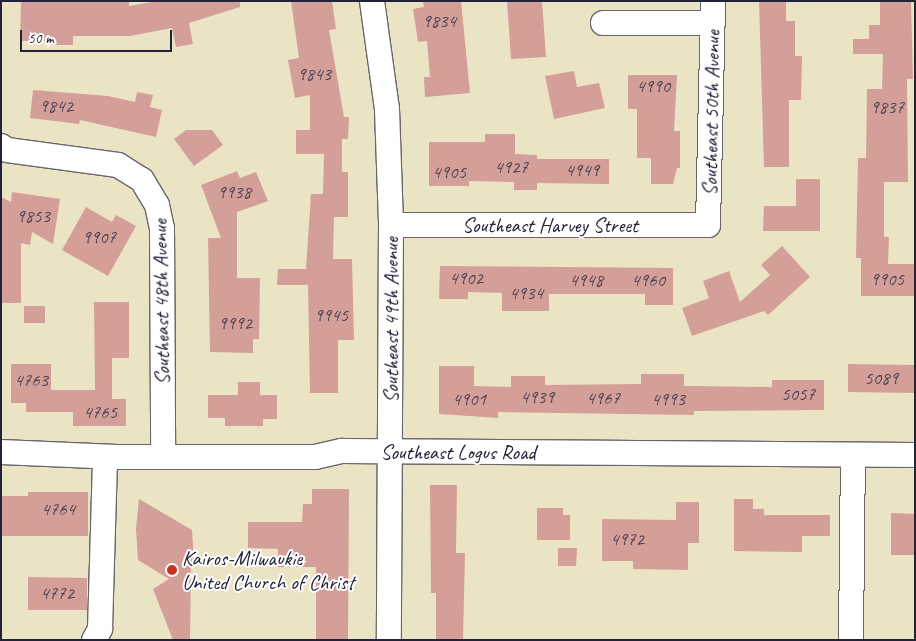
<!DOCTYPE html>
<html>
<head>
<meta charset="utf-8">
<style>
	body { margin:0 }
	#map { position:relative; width:916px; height:641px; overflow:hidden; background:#ebe4c4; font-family:Caveat,sans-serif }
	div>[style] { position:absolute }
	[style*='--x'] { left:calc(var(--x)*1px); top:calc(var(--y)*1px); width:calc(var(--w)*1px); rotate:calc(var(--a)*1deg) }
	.building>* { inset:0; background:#d49f99 }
	.roads { filter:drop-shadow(1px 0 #68666b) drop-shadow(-1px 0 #68666b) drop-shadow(0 1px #68666b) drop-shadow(0 -1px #68666b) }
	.minor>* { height:24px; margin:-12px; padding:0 12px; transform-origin:12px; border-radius:12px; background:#fff }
	.dots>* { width:14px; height:14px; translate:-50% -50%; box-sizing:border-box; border:2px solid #fff; border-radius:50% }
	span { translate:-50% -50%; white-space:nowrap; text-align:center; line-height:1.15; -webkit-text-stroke:4px #fff; paint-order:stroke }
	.number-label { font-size:19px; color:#4e4152 }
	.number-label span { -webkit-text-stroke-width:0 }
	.street-label { font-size:21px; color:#22223b }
	.poi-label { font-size:21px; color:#22223b }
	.left { translate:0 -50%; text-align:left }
	.frame { position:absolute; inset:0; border:2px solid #22223b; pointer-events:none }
	.scale { position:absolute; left:20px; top:30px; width:152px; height:22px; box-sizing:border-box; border:2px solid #22223b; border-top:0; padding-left:6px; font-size:15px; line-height:18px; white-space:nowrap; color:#22223b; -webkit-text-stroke:4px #fff; paint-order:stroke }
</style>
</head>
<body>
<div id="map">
	<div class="building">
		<i style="clip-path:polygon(21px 1px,129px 1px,129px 6px,158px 1px,240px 1px,240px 7px,189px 23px,193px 44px,176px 47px,172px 28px,130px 36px,73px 36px,73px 45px,50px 45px,50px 41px,20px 41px)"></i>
		<i style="clip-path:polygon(291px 1px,332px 1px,336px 29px,329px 30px,344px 117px,349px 117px,348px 139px,342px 139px,342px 172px,348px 172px,348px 217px,334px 217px,333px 259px,352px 259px,354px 340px,338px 340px,338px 393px,310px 393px,308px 285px,277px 285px,278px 269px,306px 269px,311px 194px,323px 194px,324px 154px,296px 154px,296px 130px,310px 130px,310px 95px,295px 98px,288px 60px,299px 58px)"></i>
		<i style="clip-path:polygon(423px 1px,461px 1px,470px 93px,425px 97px,424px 77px,430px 77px,427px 41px,418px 42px,413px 9px,424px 7px)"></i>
		<i style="clip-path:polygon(542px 1px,546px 57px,511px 59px,507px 2px)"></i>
		<i style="clip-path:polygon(759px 1px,786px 1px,786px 21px,795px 21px,795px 56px,802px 56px,801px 100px,789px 100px,789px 167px,764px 167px)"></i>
		<i style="clip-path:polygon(880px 1px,911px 1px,913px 79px,907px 79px,908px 182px,884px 182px,884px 237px,889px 237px,888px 264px,914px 264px,914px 296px,861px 296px,861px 258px,856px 258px,858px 158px,866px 158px,867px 89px,882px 89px,883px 54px,853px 54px,853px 39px,869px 39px,869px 25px,880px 25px)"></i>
		<i style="clip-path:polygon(574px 71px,577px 87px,599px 83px,605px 108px,554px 119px,545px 76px)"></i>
		<i style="clip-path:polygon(628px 75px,677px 75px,674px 131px,680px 131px,680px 168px,677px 168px,673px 184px,651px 184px,651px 158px,637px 158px,637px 109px,628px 109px)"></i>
		<i style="clip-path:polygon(33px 90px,108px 96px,135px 102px,137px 92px,153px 95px,150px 107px,162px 110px,156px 137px,80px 120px,79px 124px,30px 118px)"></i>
		<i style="clip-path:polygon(186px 130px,212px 130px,223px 145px,194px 166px,174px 139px)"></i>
		<i style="clip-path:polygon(485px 134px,515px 134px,515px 154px,537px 155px,537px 159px,609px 159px,609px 184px,537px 183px,537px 190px,514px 190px,514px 182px,469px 181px,469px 186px,429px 186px,429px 142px,485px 142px)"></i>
		<i style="clip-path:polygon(237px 171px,240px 178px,256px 172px,268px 201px,237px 212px,237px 278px,260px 278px,259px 339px,253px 339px,253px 353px,210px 352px,208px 238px,221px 238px,201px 185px)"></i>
		<i style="clip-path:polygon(796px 179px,820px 179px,820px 231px,763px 231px,764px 206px,796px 206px)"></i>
		<i style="clip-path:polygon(12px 192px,60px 199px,53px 244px,32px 232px,30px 245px,21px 243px,21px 303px,1px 303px,1px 197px,11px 202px)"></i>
		<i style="clip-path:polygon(86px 207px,112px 222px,116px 215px,136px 226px,108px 276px,62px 250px)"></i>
		<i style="clip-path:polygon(782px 246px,810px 277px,768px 315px,764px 311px,692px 336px,682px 308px,709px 298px,703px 281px,729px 271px,740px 302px,770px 275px,761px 265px)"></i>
		<i style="clip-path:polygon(440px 266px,673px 268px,673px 305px,645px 305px,645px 294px,549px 294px,549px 311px,502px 311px,502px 293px,468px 292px,468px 299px,439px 299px)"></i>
		<i style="clip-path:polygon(94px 302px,129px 302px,129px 358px,112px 358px,112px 399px,126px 399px,126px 426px,73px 426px,73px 412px,26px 412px,26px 403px,11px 403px,11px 364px,51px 364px,51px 390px,95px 390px)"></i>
		<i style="clip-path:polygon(24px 306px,45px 306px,45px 323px,24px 323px)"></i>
		<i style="clip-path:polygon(848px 364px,915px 365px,915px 393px,848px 392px)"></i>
		<i style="clip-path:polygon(439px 366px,474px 366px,474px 386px,511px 387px,511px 376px,545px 376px,545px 385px,641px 384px,641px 374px,684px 374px,684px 386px,694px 386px,772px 387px,772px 380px,824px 380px,824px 410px,694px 411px,694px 415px,498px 412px,498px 418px,439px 414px)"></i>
		<i style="clip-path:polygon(238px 382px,260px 382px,260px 395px,277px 395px,277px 419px,263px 419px,263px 426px,225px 426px,225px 418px,208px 418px,208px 395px,238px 395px)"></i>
		<i style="clip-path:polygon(430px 485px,457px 485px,456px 553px,465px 553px,463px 640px,436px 640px,436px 593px,431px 593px)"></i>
		<i style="clip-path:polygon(312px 489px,349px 489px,348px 640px,316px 640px,316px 567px,278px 567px,278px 549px,248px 548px,248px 522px,302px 522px,303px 504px,312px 504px)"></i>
		<i style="clip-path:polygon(28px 492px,88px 492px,88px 536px,1px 536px,1px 496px,28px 496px)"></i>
		<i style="clip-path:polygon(139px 499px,192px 530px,194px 562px,191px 566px,190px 640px,173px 640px,153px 589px,169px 579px,138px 560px,136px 529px)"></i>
		<i style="clip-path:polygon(734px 499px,753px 499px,753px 509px,764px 509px,764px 515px,830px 515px,830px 536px,802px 536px,802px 552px,734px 551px)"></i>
		<i style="clip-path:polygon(676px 502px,699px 502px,699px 543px,688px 543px,688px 570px,633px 569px,633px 561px,602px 561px,602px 519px,676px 520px)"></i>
		<i style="clip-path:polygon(537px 508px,563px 508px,563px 515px,570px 515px,570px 540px,537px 540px)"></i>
		<i style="clip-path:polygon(891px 513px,915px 514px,915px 555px,891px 555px)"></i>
		<i style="clip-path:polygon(558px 548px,577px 548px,576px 566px,558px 566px)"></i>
		<i style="clip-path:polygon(28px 577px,87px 578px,87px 610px,28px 610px)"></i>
	</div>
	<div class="roads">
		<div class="minor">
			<i style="--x:372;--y:1;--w:109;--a:82.1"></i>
			<i style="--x:387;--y:109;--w:116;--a:88"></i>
			<i style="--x:391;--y:225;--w:415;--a:90.3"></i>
			<i style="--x:603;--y:23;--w:110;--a:0"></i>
			<i style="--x:1;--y:146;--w:7;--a:34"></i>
			<i style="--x:7;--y:150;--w:112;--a:7.7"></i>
			<i style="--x:118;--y:165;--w:28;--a:32"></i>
			<i style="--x:142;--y:180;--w:29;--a:59"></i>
			<i style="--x:157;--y:205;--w:24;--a:78"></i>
			<i style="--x:162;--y:228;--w:229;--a:89.7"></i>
			<i style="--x:391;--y:225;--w:317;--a:0"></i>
			<i style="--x:708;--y:225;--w:224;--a:-88.7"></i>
			<i style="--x:1;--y:452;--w:116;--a:2.5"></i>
			<i style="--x:117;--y:457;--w:198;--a:0"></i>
			<i style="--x:315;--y:457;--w:28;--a:-13"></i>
			<i style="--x:342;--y:451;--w:573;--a:0.4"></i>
			<i style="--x:94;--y:640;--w:13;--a:-61"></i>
			<i style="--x:100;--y:629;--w:172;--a:-88.3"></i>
			<i style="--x:851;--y:640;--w:185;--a:-89.4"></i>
		</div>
	</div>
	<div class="dots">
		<i style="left:172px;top:570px;background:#c8321e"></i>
	</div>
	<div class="number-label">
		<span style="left:439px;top:22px">9834</span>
		<span style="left:314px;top:75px">9843</span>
		<span style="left:653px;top:87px">4990</span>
		<span style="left:56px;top:107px">9842</span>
		<span style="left:887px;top:108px">9837</span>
		<span style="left:511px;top:168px">4927</span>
		<span style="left:582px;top:171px">4949</span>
		<span style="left:449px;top:173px">4905</span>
		<span style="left:234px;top:193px">9938</span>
		<span style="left:33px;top:217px">9853</span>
		<span style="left:99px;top:238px">9907</span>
		<span style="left:466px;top:279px">4902</span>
		<span style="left:887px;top:280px">9905</span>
		<span style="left:586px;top:281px">4948</span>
		<span style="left:648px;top:281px">4960</span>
		<span style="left:526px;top:294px">4934</span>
		<span style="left:331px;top:316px">9945</span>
		<span style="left:235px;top:324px">9992</span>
		<span style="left:881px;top:379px">5089</span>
		<span style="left:31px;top:381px">4763</span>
		<span style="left:798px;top:395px">5057</span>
		<span style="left:537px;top:398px">4939</span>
		<span style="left:603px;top:399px">4967</span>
		<span style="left:469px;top:400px">4901</span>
		<span style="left:668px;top:400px">4993</span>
		<span style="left:100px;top:413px">4765</span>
		<span style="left:58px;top:510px">4764</span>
		<span style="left:627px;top:540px">4972</span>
		<span style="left:57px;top:594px">4772</span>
	</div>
	<div class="street-label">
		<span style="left:711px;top:113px;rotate:-89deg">Southeast 50th Avenue</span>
		<span style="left:550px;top:225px">Southeast Harvey Street</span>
		<span style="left:161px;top:302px;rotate:-91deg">Southeast 48th Avenue</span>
		<span style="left:391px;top:320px;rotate:-90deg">Southeast 49th Avenue</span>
		<span style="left:458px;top:452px">Southeast Logus Road</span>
	</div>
	<div class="poi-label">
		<span class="left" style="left:182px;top:570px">Kairos-Milwaukie<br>United Church of Christ</span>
	</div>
	<div class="frame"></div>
	<div class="scale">50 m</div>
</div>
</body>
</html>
